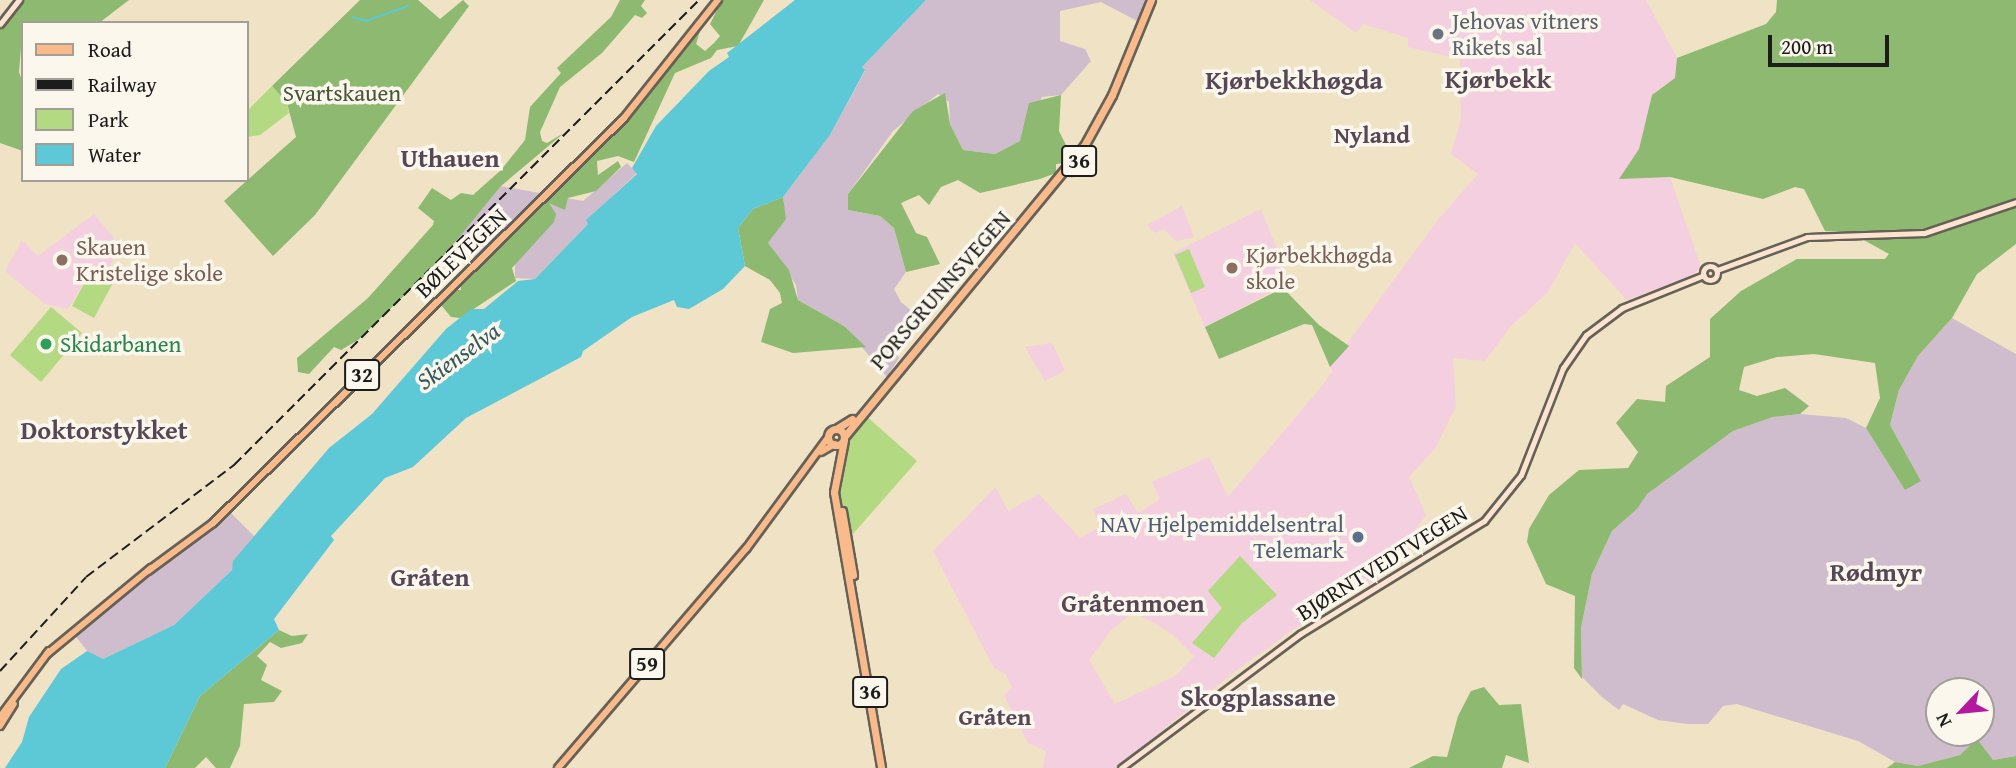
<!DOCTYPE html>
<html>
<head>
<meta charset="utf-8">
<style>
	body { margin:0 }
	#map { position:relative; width:2016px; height:768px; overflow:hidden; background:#f0e2c5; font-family:"Gentium Book Plus",serif }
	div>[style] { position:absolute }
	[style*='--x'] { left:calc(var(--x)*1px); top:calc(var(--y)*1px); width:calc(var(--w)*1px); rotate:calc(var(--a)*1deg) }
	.built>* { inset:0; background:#f3cfdf }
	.industrial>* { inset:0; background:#cfbdce }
	.green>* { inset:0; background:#b3d982 }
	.forest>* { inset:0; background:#8eb970 }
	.water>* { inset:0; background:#5dc8d6 }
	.stream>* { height:2px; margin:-1px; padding:0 1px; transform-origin:1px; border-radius:1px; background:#5dc8d6 }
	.roads { filter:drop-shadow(2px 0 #666157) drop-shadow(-2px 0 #666157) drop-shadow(0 2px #666157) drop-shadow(0 -2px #666157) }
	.secondary>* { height:5px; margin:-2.5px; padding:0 2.5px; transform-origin:2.5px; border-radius:2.5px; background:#fde4d1 }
	.secondary>.ring { margin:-2.5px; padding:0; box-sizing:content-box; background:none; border:5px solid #fde4d1; border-radius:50% }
	.primary>* { height:6px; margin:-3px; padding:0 3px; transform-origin:3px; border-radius:3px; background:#fabb8c }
	.highway>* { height:7px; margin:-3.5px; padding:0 3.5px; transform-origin:3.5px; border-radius:3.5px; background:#fabb8c }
	.highway>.ring { margin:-3.5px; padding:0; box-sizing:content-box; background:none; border:7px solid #fabb8c; border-radius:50% }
	.rail>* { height:2px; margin-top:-1px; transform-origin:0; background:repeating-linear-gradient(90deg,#1c1c1c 0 10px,transparent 0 15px) }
	.dots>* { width:19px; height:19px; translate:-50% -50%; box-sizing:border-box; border:4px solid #fbf7ec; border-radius:50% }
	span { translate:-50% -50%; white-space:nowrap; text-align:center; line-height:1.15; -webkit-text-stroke:7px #fbf7ec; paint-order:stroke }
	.shield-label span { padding:2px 5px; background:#fbf7ec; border:2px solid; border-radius:5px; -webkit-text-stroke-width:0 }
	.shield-label { font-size:21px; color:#1c1c1c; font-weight:700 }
	.worship-label { font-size:23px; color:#5b616d }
	.left { translate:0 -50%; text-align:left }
	.park-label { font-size:23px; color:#49553b }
	.education-label { font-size:23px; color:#785e54 }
	.street-label { font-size:23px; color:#1c1c1c }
	.leisure-label { font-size:23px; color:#27864d }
	.service-label { font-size:23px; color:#4e5e75 }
	.right { translate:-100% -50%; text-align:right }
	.neighbourhood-label { font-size:24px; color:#564656; font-weight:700 }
	.water-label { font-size:24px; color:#33585d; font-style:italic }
	.quarter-label { font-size:26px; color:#564656; font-weight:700 }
	.legend { position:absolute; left:21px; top:21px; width:228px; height:161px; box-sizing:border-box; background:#fbf7ec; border:2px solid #a29f99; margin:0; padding:9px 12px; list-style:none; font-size:21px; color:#1c1c1c }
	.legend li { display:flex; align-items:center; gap:14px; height:35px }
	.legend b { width:35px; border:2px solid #a29f99 }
	.north { position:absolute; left:1925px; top:677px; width:70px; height:70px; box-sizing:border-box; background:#fbf7ec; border:2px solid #a29f99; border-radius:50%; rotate:244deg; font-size:19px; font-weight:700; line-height:28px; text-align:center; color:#1c1c1c }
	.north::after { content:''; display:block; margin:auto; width:24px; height:32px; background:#b5179e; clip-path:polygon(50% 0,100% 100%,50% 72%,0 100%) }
	.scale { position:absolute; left:1768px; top:35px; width:121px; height:32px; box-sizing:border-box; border:4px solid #1c1c1c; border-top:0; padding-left:9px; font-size:21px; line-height:24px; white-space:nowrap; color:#1c1c1c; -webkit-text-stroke:5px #fbf7ec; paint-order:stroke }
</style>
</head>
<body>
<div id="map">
	<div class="built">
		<i style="clip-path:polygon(evenodd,1310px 0,1646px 0,1677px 58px,1675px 78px,1652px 95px,1639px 149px,1620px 179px,1670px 177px,1701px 267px,1693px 276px,1627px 300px,1575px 243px,1548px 292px,1510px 327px,1485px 361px,1453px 358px,1456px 406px,1436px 447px,1409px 477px,1426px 515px,1385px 574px,1307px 620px,1234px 672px,1116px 768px,1043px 768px,1046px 751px,1028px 743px,1004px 695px,1012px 688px,1006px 674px,994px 668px,933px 551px,996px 487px,1008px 511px,1039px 494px,1080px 538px,1100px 527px,1093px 509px,1126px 494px,1138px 513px,1160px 499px,1152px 482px,1209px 457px,1228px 497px,1318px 391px,1333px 371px,1330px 367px,1438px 220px,1478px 174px,1451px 154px,1461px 119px,1460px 59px,1408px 47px,1408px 38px,1363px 24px,1356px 33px,1310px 0,1134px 612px,1171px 633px,1194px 656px,1177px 675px,1115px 704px,1089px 660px,1112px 629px,1134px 612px)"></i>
		<i style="clip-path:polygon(1182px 206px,1194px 237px,1177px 241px,1163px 229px,1155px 233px,1147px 225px)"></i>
		<i style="clip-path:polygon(1261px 209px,1290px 282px,1205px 327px,1173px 253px)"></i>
		<i style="clip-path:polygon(94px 214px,119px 244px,108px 272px,94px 265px,68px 309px,45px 304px,5px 271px,22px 240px,38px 256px)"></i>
		<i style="clip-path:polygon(1052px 343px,1065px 371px,1045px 381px,1025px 347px)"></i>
	</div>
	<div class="industrial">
		<i style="clip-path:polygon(926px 0,1149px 0,1139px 22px,1101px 2px,1060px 11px,1060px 41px,1085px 49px,1091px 61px,1061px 95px,1042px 97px,1020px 141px,995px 154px,963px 150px,950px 124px,949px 102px,938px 94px,893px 131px,848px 194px,848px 210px,880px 216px,894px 228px,906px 272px,894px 289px,901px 302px,918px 316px,913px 326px,889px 337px,899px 358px,887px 377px,844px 326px,798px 300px,796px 285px,768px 243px,785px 219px,783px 197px,830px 135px,865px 71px,862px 67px)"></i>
		<i style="clip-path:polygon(627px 163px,637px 173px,587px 220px,589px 223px,535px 279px,515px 278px,515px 263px,498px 245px,475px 259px,456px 240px,501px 186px,583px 201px)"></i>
		<i style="clip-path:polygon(evenodd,1952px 318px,2016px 354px,2016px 756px,1993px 760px,1973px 744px,1960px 755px,1918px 766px,1895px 762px,1858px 741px,1737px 704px,1723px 706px,1708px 724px,1688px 724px,1658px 720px,1623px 704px,1619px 710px,1602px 697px,1582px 677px,1581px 628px,1592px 574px,1612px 531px,1637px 509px,1646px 494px,1733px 431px,1773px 417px,1800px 414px,1846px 418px,1866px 428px,1905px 489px,1921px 481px,1890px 425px,1899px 390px,1918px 356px,1952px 318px,1939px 691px,1981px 691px,1981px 733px,1939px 733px,1939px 691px)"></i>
		<i style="clip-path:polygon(231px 513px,255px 537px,234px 561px,232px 570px,174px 625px,103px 659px,92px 657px,73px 633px)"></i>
	</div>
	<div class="green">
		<i style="clip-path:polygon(272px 86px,287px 103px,289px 113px,260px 135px,247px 137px,247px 111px)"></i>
		<i style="clip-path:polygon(1189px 249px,1205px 287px,1191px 293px,1175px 255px)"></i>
		<i style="clip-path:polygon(92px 269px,114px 281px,94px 318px,72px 306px)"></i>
		<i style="clip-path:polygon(51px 307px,82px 333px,41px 382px,10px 355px)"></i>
		<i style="clip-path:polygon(865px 415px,917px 461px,853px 534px,848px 532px,837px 482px,849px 432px)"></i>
		<i style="clip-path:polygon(1240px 556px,1277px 595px,1241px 624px,1214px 658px,1192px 643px,1222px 608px,1208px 591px)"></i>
	</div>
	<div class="forest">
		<i style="clip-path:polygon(16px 0,129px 0,99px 23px,23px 23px,19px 72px,23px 83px,23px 151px,0 143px,0 21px)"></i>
		<i style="clip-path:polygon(360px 0,418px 0,440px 19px,463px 0,469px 6px,315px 215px,273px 256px,224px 201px,296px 137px,287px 103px,272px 86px)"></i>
		<i style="clip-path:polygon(620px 0,645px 0,641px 6px,647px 13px,642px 18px,635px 15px,602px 53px,560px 87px,540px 132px,542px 141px,547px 143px,564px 133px,501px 186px,438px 263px,358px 340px,341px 350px,334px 347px,309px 374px,298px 372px,297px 358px,368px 298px,433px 225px,434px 221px,418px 208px,432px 188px,451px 200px,461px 193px,473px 195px,501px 170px,525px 140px,530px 107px,561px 73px,557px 68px,611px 17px)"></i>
		<i style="clip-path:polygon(722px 0,764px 0,738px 46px,717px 50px,711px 58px,675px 73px,634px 162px,618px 156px,597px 161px,598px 175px,618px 161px,621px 167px,596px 191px,568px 198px,565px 210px,549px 203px,556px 214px,554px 222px,512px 268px,516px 281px,460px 318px,451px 317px,441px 305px,443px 300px,453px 290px,461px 290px,460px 282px,630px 118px,701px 28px,696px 44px,705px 51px,714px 43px,720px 36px,710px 24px)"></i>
		<i style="clip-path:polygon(1777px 0,2016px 0,2016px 244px,1977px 274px,1952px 318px,1918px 356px,1899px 390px,1890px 425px,1921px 481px,1905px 490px,1866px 428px,1880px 398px,1875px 363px,1814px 354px,1777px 357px,1744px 367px,1739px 390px,1757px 396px,1785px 388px,1809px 406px,1800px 414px,1773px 417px,1733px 431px,1647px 494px,1637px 509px,1612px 531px,1592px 574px,1581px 628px,1582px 679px,1574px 668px,1575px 596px,1546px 584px,1527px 542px,1529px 529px,1549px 495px,1579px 470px,1628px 468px,1638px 452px,1616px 423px,1637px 399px,1665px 402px,1666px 386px,1710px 357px,1710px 319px,1741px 291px,1797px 259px,1885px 259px,1889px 254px,1851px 233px,1825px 231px,1804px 189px,1795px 187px,1763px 199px,1670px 177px,1619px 179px,1639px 149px,1652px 95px,1675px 78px,1677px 58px,1766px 24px,1776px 12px)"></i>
		<i style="clip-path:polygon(945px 93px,950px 124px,963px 150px,995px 154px,1020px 141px,1029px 103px,1061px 95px,1059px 131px,1066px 145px,1076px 147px,1066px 163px,1056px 164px,1056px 173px,1040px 179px,980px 193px,958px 180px,941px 187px,929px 205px,919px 195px,901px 203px,916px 233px,927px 237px,940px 264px,906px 272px,894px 228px,880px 216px,848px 210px,848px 194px,913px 111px)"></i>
		<i style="clip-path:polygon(783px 197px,786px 219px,768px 243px,789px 270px,798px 300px,844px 326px,866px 347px,793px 353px,761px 342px,770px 309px,782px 303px,780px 293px,770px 280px,745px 266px,738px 228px,753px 209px)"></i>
		<i style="clip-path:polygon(1283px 288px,1319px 325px,1349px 346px,1330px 367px,1312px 325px,1304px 324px,1219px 359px,1205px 327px)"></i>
		<i style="clip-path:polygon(279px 630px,292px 636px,308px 634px,302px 643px,281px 648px,270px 642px,257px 656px,267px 665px,261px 680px,282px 691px,274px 702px,244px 704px,240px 746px,230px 768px,216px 768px,206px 757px,195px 768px,165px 768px,200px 696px)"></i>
		<i style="clip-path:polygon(1484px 687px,1499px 705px,1521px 704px,1529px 763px,1506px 755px,1502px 768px,1409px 768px,1433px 756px,1447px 757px,1458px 716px,1471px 691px)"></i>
		<i style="clip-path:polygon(1977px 739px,1993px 760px,2016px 756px,2016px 768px,1887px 768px,1895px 762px,1918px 766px,1960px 755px)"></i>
	</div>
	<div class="water">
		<i style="clip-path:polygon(795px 0,926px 0,862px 67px,865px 70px,830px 135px,783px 197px,753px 209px,738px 228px,745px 266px,723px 289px,689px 309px,677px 307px,674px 300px,632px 317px,583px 351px,581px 357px,466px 418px,413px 467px,385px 478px,331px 536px,334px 540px,274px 619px,279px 630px,200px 696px,165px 768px,5px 768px,22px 742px,29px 717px,61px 669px,87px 651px,103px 659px,174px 625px,232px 570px,233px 561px,329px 448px,372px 414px,446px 329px,471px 309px,484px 309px,518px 281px,535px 279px,588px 224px,586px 220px,637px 174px,632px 168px,656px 126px,709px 71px,729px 57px,727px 53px)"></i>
	</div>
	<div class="stream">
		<i style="--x:352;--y:17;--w:15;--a:16"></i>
		<i style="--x:366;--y:21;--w:45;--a:-19.7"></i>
	</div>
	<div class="roads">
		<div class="secondary">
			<i style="--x:0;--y:24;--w:31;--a:-52"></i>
			<i class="ring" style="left:1703px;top:266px;width:9px;height:9px"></i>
			<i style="--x:1717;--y:270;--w:96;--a:-20.1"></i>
			<i style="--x:1807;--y:237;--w:117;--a:-2"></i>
			<i style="--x:1924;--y:233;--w:97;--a:-18.6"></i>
			<i style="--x:1121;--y:768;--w:224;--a:-36.8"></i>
			<i style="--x:1300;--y:634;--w:216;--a:-31.6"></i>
			<i style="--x:1484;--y:521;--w:59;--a:-51.2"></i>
			<i style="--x:1521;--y:475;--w:115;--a:-68.6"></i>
			<i style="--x:1563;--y:368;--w:40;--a:-55.1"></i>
			<i style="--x:1586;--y:335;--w:45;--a:-36.9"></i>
			<i style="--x:1622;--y:308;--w:88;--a:-21.9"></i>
		</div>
		<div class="primary">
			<i style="--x:821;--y:452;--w:16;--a:-30"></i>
			<i style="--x:148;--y:571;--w:81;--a:-36.4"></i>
			<i style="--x:213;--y:523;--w:577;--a:-44.58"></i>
			<i style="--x:624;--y:118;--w:151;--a:-51.5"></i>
			<i style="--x:47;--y:654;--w:135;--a:-39.6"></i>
			<i style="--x:0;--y:717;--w:82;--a:-53.4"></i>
			<i style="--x:0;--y:726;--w:26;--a:-58"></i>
			<i style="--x:558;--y:768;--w:289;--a:-49.4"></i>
			<i style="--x:746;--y:549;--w:140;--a:-53.7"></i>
		</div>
		<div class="highway">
			<i style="--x:1071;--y:171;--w:27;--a:-54"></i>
			<i style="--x:836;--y:429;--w:19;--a:-32"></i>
			<i class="ring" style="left:828px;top:429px;width:9px;height:9px"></i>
			<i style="--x:844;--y:437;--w:377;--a:-50.5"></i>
			<i style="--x:1084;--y:146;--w:58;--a:-61.2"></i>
			<i style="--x:1112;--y:95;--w:103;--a:-67.7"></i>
			<i style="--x:844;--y:440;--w:53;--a:100.9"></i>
			<i style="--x:834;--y:492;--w:280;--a:80.3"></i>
			<i style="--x:842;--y:511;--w:65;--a:80.2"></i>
		</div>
	</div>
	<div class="rail">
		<i style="--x:0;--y:671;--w:127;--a:-47.5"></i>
		<i style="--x:86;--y:577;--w:186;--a:-37.1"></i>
		<i style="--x:234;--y:465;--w:658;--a:-45"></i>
	</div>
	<div class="dots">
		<i style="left:1438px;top:34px;background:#6b7280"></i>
		<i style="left:62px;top:260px;background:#8d6e63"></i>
		<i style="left:1232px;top:268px;background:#8d6e63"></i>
		<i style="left:46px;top:344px;background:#2e9e5b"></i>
		<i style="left:1358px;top:537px;background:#5c6f8a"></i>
	</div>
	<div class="shield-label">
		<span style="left:1079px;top:161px">36</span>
		<span style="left:362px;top:375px">32</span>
		<span style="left:647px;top:664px">59</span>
		<span style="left:870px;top:692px">36</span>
	</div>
	<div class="worship-label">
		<span class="left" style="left:1452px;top:34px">Jehovas vitners<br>Rikets sal</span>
	</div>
	<div class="park-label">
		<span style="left:342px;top:93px">Svartskauen</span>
	</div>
	<div class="education-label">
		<span class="left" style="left:76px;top:260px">Skauen<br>Kristelige skole</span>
		<span class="left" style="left:1246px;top:268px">Kjørbekkhøgda<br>skole</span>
	</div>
	<div class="street-label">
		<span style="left:461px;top:253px;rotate:-44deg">BØLEVEGEN</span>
		<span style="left:940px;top:290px;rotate:-49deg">PORSGRUNNSVEGEN</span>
		<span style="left:1382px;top:563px;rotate:-32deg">BJØRNTVEDTVEGEN</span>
	</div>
	<div class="leisure-label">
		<span class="left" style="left:60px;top:344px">Skidarbanen</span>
	</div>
	<div class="service-label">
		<span class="right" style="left:1344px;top:537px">NAV Hjelpemiddelsentral<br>Telemark</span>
	</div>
	<div class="neighbourhood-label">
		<span style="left:1372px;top:135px">Nyland</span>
		<span style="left:995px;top:717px">Gråten</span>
	</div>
	<div class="water-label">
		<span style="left:458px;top:356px;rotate:-36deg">Skienselva</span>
	</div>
	<div class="quarter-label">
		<span style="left:1498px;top:79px">Kjørbekk</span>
		<span style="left:1294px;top:80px">Kjørbekkhøgda</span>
		<span style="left:450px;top:158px">Uthauen</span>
		<span style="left:104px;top:430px">Doktorstykket</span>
		<span style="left:1876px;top:572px">Rødmyr</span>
		<span style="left:430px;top:577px">Gråten</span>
		<span style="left:1133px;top:603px">Gråtenmoen</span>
		<span style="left:1258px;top:697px">Skogplassane</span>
	</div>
	<ul class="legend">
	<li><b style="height:9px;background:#fabb8c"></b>Road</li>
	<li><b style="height:9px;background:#1c1c1c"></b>Railway</li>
	<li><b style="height:19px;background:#b3d982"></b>Park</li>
	<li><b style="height:19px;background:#5dc8d6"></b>Water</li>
	</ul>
	<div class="north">N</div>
	<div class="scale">200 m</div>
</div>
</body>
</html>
